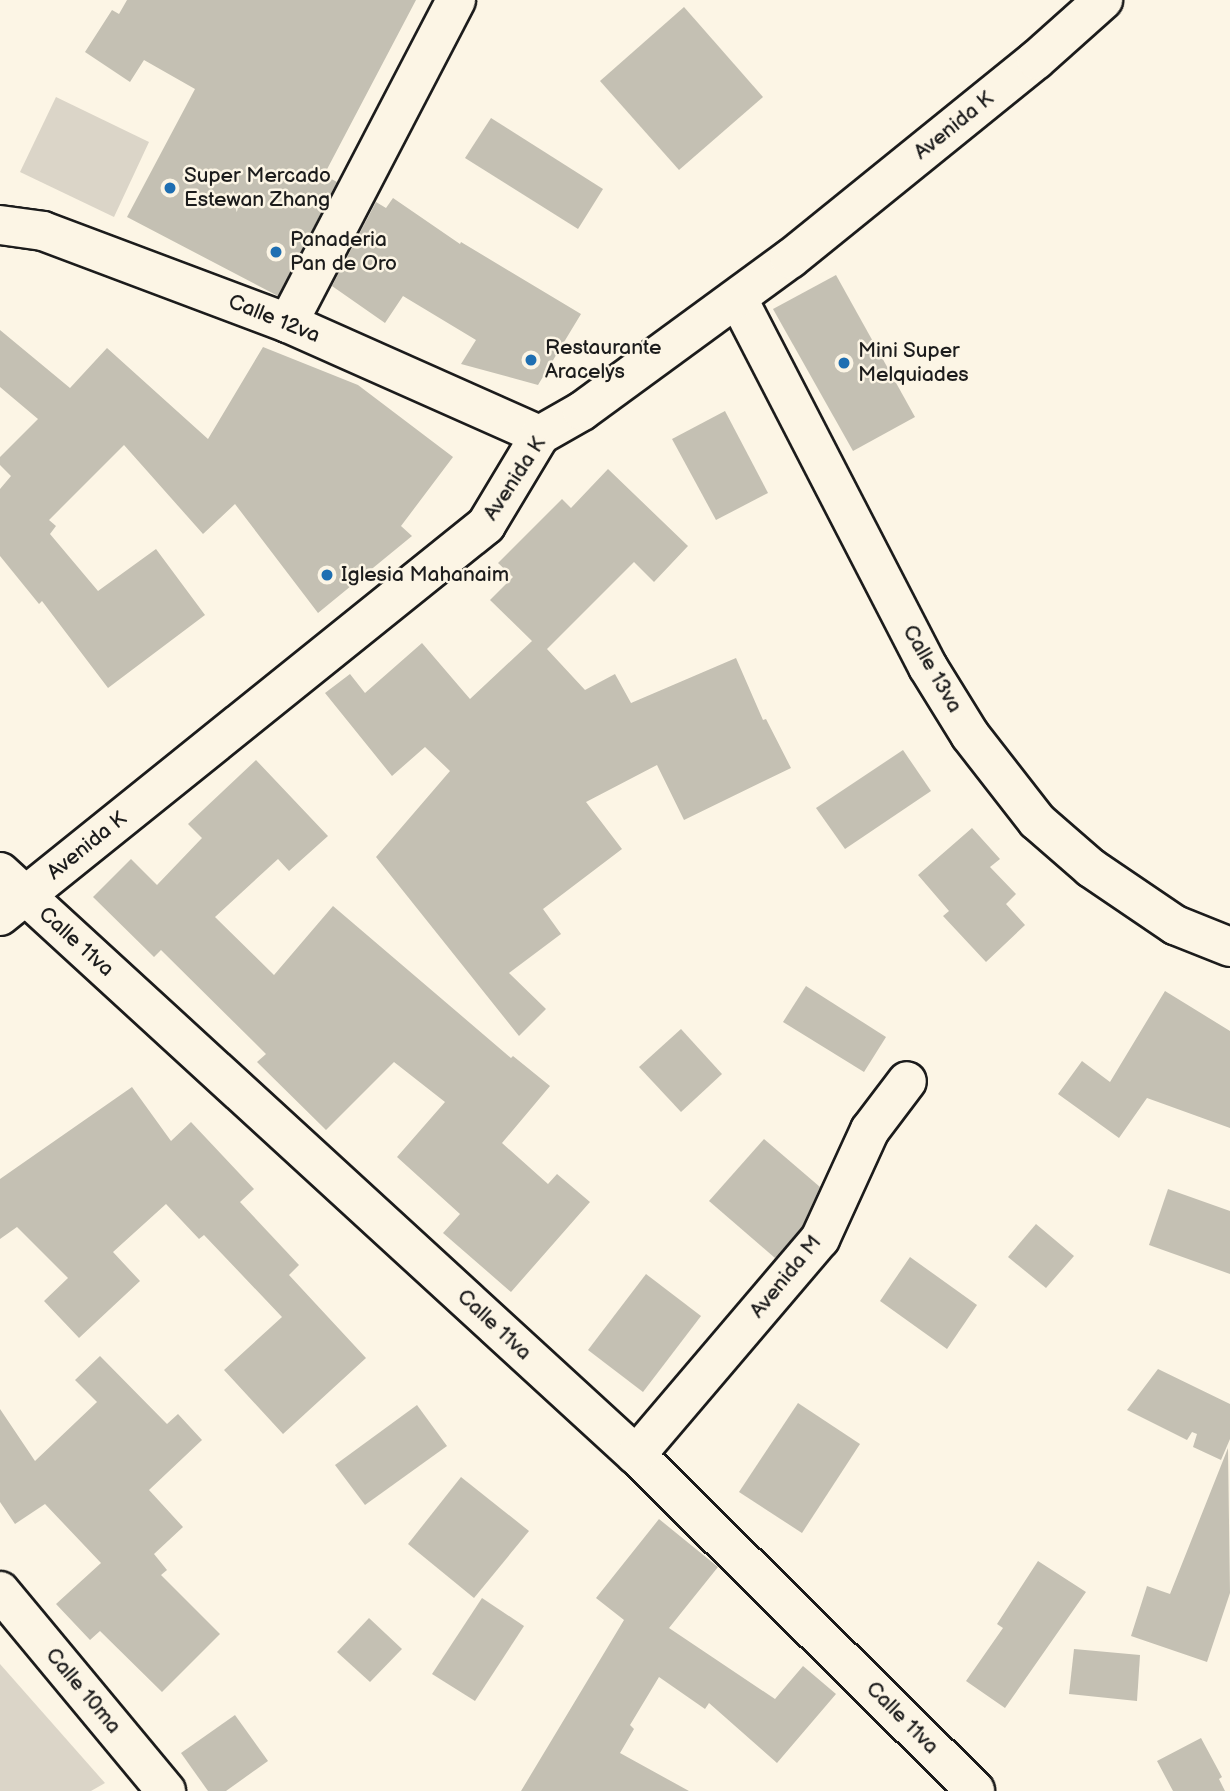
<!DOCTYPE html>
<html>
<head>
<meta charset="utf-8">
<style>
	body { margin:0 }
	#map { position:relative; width:1230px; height:1791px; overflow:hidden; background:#fcf5e5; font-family:"Balsamiq Sans",sans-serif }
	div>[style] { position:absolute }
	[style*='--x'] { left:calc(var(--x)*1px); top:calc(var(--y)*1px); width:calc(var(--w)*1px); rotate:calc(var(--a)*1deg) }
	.green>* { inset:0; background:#dbd5c8 }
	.building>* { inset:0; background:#c4c0b3 }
	.roads { filter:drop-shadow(2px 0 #1c1c1c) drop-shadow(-2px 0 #1c1c1c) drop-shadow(0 2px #1c1c1c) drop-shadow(0 -2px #1c1c1c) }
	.minor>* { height:38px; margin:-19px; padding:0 19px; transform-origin:19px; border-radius:19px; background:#fcf5e5 }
	.dots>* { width:19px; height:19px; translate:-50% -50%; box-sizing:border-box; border:4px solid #fcf5e5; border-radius:50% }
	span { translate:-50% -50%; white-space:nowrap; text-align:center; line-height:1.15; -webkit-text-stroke:5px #fcf5e5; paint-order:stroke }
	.street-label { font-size:21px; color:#1c1c1c }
	.poi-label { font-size:21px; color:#1c1c1c }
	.left { translate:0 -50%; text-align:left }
</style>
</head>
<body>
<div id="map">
	<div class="green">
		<i style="clip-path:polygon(56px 97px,149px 142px,114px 217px,20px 172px)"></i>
		<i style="clip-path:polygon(0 1664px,105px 1783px,91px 1791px,0 1791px)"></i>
	</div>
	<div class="building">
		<i style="clip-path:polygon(127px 0,416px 0,324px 175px,337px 182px,278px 296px,127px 217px,195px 89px,144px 60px,130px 82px,85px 52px,112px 10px,119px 14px)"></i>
		<i style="clip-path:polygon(684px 7px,763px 97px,679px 170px,600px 81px)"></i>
		<i style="clip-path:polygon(491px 118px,603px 189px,578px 229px,465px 158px)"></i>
		<i style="clip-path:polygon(393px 198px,460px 244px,461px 242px,581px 314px,538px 385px,461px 364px,476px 340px,403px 296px,385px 323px,332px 286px,376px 202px,386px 208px)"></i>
		<i style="clip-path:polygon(836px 275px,915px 417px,853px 451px,773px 309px)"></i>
		<i style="clip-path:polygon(0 330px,70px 388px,107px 348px,208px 439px,263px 347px,358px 385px,453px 457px,401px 526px,412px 536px,318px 613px,235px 504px,203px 534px,124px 445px,49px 520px,56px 526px,50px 534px,98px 591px,156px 549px,205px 615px,108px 688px,42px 601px,39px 604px,0 556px,0 489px,11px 476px,0 465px,0 457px,38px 419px,0 387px)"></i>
		<i style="clip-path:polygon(725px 411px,768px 493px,716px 520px,672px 439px)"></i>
		<i style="clip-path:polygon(608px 469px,688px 546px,654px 582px,634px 562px,547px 649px,585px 690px,615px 674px,631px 703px,736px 658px,763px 720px,766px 719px,791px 768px,684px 820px,657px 765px,586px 802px,622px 849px,543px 909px,561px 934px,509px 973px,546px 1009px,519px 1036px,376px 857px,450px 771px,425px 747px,392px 776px,325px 693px,350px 674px,365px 693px,422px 643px,470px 699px,532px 641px,490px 600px,513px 577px,498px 563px,562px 499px,571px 508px)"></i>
		<i style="clip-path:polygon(903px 750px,931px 791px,845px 849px,816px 808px)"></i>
		<i style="clip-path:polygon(256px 760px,328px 836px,289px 871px,278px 859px,215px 917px,274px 975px,333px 906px,511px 1058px,513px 1056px,550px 1086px,502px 1143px,548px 1184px,557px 1174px,590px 1202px,511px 1292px,443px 1233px,460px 1214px,397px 1157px,445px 1102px,394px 1062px,326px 1130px,257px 1062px,266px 1054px,161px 950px,154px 957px,93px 897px,131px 859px,157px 885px,202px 838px,188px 824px)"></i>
		<i style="clip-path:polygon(972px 828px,1000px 859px,990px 867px,1016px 894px,1006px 904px,1025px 925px,986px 962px,943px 916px,949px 911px,918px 875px)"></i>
		<i style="clip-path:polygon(806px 986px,886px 1037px,864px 1072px,783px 1022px)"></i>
		<i style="clip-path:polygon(1165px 991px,1230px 1031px,1230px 1128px,1147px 1098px,1119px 1138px,1058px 1094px,1082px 1061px,1110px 1082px)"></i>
		<i style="clip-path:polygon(681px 1029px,722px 1074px,681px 1112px,639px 1067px)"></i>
		<i style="clip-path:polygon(132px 1087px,171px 1141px,191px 1122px,254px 1189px,240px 1202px,299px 1265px,289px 1275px,366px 1358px,283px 1434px,224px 1370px,282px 1317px,204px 1235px,199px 1239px,166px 1204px,113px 1252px,140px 1281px,79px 1338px,44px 1301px,68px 1278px,17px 1227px,0 1239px,0 1179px)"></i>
		<i style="clip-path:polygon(764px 1139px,820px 1187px,802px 1227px,775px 1258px,709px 1201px)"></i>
		<i style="clip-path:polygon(1168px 1189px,1230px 1211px,1230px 1274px,1149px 1245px)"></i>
		<i style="clip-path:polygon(1036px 1224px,1074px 1256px,1046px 1288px,1008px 1257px)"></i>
		<i style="clip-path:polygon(910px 1257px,977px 1305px,947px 1349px,880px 1301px)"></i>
		<i style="clip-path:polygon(646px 1274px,701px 1316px,643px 1392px,588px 1350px)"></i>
		<i style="clip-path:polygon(100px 1356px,167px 1424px,178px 1414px,202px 1440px,149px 1490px,183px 1527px,154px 1554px,167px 1570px,161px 1575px,220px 1634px,162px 1692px,100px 1631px,90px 1640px,56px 1604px,101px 1563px,45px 1504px,15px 1524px,0 1502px,0 1409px,35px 1461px,97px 1402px,75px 1380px)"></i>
		<i style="clip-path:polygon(1158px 1369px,1230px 1404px,1230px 1439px,1221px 1460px,1193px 1447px,1197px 1434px,1192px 1432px,1187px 1440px,1127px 1410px)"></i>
		<i style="clip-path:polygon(798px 1403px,860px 1444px,802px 1533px,739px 1492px)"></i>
		<i style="clip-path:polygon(417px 1405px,447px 1446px,365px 1505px,335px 1465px)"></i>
		<i style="clip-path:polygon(1228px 1448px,1230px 1593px,1207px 1662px,1131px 1636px,1147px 1586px,1170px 1594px)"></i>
		<i style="clip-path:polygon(461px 1477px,529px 1531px,474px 1598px,408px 1544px)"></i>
		<i style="clip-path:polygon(659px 1519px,718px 1567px,669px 1628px,775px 1699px,803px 1666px,836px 1694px,777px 1763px,709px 1703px,705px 1709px,659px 1677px,630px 1725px,634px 1729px,620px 1753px,689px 1791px,521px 1791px,624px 1620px,596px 1598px)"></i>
		<i style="clip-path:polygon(1038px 1561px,1086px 1592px,1005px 1708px,966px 1681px,1003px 1628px,997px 1624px)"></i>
		<i style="clip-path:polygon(482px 1598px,524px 1626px,475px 1701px,432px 1674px)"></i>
		<i style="clip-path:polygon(369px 1618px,402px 1649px,370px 1682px,337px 1652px)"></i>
		<i style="clip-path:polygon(1074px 1649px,1140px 1655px,1137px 1701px,1069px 1694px)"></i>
		<i style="clip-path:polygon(235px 1715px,268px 1761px,226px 1791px,208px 1791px,181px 1753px)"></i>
		<i style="clip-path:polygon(1201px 1738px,1222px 1777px,1219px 1779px,1225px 1791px,1173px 1791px,1157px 1761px)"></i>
	</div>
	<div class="roads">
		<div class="minor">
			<i style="--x:0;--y:225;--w:43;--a:7.9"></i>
			<i style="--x:43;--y:231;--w:262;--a:20.6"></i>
			<i style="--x:288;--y:323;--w:276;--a:24"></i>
			<i style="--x:738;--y:299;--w:414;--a:62.7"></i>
			<i style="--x:928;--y:667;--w:80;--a:58.3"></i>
			<i style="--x:970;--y:735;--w:109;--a:52.1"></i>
			<i style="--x:1037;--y:821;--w:72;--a:41"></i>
			<i style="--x:1091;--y:868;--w:102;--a:34.2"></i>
			<i style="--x:1175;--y:925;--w:59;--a:21.8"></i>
			<i style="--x:288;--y:323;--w:364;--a:-62.5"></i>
			<i style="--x:0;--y:872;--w:863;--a:42.51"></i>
			<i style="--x:636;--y:1455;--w:477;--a:44.7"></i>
			<i style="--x:0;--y:916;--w:624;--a:-38.82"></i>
			<i style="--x:486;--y:525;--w:105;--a:-59"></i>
			<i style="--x:540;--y:435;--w:48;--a:-29.7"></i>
			<i style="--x:582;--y:411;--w:258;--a:-36.2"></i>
			<i style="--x:790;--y:259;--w:316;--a:-39"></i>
			<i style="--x:1036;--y:60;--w:90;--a:-41.8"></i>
			<i style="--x:636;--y:1455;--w:284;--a:-49.6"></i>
			<i style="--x:820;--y:1239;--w:120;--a:-65.4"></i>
			<i style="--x:870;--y:1130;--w:61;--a:-52.9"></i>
			<i style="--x:0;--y:1591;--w:260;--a:50.3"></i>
		</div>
	</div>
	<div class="dots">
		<i style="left:170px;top:188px;background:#1f6fb2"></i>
		<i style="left:276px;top:252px;background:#1f6fb2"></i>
		<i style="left:531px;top:360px;background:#1f6fb2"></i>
		<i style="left:844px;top:363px;background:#1f6fb2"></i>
		<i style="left:327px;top:575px;background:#1f6fb2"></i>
	</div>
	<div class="street-label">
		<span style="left:954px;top:126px;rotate:-39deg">Avenida K</span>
		<span style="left:274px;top:319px;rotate:22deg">Calle 12va</span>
		<span style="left:515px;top:479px;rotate:-57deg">Avenida K</span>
		<span style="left:932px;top:669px;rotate:60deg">Calle 13va</span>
		<span style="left:87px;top:846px;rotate:-39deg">Avenida K</span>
		<span style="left:76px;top:942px;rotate:42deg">Calle 11va</span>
		<span style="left:786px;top:1277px;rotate:-51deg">Avenida M</span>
		<span style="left:494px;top:1325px;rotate:43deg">Calle 11va</span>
		<span style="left:83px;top:1691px;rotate:50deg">Calle 10ma</span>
		<span style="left:902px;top:1718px;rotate:45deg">Calle 11va</span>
	</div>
	<div class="poi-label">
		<span class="left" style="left:184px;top:188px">Super Mercado<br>Estewan Zhang</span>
		<span class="left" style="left:290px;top:252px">Panaderia<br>Pan de Oro</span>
		<span class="left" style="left:545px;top:360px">Restaurante<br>Aracelys</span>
		<span class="left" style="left:858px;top:363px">Mini Super<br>Melquiades</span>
		<span class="left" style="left:341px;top:575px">Iglesia Mahanaim</span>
	</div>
</div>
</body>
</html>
